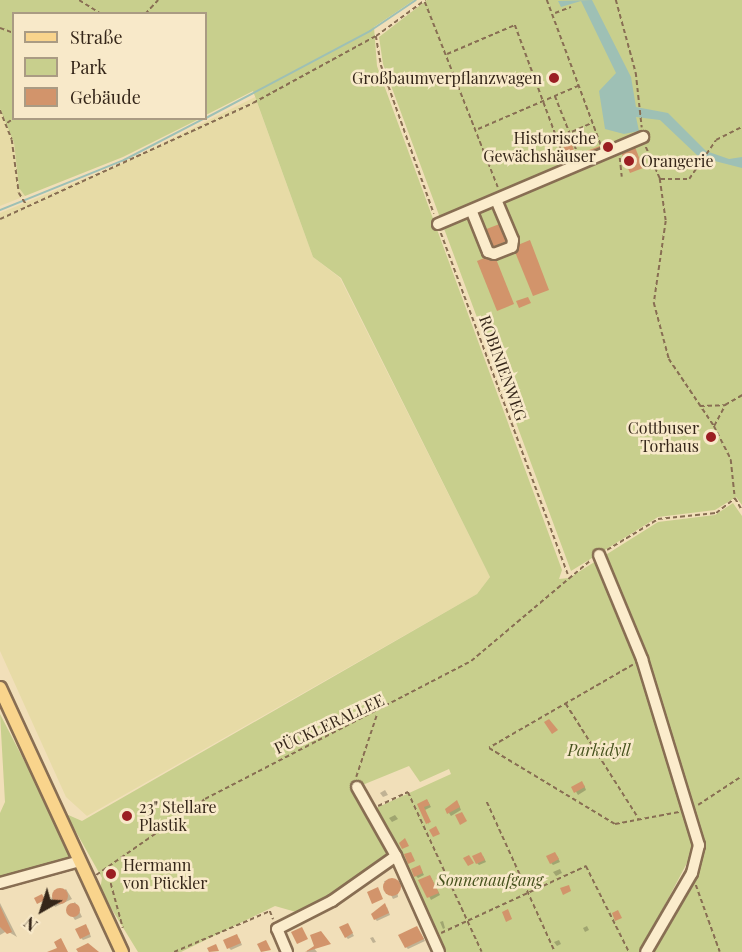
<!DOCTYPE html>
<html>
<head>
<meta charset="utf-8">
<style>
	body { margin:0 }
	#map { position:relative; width:742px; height:952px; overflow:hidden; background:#f1dfb9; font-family:"Playfair Display",serif }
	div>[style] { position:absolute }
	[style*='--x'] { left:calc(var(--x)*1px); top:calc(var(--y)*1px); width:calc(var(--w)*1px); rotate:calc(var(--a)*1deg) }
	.farmland>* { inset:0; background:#e7dba6 }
	.green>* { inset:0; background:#c8cf8d }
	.water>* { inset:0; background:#9ec0b5 }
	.shadow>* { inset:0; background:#0003 }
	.stream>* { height:2px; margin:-1px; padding:0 1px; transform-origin:1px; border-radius:1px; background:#9ec0b5 }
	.building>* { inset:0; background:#d2946b }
	.round { border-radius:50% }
	.path>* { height:1.5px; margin-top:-0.75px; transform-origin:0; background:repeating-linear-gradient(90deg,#886e53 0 4.5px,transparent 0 7.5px) }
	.roads { filter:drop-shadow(2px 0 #886e53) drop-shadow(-2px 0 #886e53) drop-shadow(0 2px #886e53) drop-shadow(0 -2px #886e53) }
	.minor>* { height:10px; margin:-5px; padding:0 5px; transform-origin:5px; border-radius:5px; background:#fbeccc }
	.major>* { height:12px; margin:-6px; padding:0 6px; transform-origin:6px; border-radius:6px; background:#f9d48c }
	.dots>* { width:16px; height:16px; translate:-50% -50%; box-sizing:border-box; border:3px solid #f8e9c9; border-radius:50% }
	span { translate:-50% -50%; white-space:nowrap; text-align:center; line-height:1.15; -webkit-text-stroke:5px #f8e9c9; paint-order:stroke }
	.poi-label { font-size:16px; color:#352619 }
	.right { translate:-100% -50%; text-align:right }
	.left { translate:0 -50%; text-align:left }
	.street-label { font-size:16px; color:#352619 }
	.park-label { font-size:16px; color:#47531e; font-style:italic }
	.legend { position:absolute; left:12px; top:12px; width:195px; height:108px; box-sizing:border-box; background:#f8e9c9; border:2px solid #aa9b83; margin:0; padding:8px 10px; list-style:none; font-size:18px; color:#352619 }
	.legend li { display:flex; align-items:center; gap:12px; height:30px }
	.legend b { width:30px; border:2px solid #aa9b83 }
	.north { position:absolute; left:12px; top:880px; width:60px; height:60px; -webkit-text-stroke:4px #f8e9c9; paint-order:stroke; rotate:219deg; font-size:16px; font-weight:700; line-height:24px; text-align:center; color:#352619 }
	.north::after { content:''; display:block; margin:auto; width:21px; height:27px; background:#352619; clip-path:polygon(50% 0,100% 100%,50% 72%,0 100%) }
</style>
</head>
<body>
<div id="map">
	<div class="farmland">
		<i style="clip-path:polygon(255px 97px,313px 257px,340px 278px,490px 577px,477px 594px,87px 816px,66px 797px,0 651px,0 213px,123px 163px)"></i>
		<i style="clip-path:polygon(0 109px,14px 143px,19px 188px,25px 196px,0 206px)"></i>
	</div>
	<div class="green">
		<i style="clip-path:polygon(0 0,414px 0,374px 27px,377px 66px,562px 570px,559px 579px,569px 578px,658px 522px,715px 515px,733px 503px,742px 516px,742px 952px,651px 952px,684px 896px,697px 844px,640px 952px,445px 952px,376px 808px,451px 774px,449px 769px,420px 782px,409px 766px,355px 788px,391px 855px,330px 897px,296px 912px,275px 906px,181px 952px,138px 952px,100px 890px,102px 878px,66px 814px,82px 821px,477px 594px,490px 577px,341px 278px,313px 257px,253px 91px,206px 115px,206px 14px,14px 14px,14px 118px,199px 119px,123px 157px,25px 196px,19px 188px,14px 143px,0 109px)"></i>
		<i style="clip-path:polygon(427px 0,742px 0,742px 505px,736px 497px,715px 510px,658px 517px,571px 571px,383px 64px,379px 37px)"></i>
		<i style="clip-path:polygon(0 714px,75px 859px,0 880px,0 813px,5px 802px)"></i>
	</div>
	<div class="water">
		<i style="clip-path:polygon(592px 0,631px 77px,636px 107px,668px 113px,706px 151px,729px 159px,742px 157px,742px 168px,699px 157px,660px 120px,636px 117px,639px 131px,624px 134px,605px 129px,599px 91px,616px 73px,581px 1px,561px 7px,558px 1px)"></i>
	</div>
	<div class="shadow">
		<i style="clip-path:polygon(584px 785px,586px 790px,578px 795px,573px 787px)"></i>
		<i style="clip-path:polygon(385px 790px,388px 795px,383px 797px,380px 793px)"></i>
		<i style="clip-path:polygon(427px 800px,431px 807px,425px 810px,429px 825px,419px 804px)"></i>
		<i style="clip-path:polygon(459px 805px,461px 810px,451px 816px,447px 810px)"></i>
		<i style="clip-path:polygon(395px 815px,398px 819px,392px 822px,389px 818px)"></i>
		<i style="clip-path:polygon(483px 856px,486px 862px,479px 865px,477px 863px)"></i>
		<i style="clip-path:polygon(557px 856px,560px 862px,553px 865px,551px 863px)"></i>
		<i style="clip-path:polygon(420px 867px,424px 875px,418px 878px,416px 876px)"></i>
		<i style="clip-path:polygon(560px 869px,562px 873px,556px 876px,553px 872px)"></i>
		<i style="clip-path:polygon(430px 876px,440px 895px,431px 900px,421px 881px)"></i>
		<i style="clip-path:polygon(396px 880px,398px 897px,393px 899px,384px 881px)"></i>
		<i style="clip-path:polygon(66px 889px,72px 899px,55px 907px,51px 898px)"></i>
		<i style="clip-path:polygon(75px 902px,82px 917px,75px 920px,67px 908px)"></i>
		<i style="clip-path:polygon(0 903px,17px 937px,7px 931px,0 935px)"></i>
		<i style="clip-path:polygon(387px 907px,390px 915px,377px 921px,375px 919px)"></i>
		<i style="clip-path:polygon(443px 921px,445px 928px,443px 929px,440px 922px)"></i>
		<i style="clip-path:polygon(348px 925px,354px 936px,348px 939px,346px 937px)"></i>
		<i style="clip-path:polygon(587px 926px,589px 930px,585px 932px,583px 928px)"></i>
		<i style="clip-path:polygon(417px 927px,425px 941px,408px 949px,406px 947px)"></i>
		<i style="clip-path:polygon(88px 928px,91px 937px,83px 940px,81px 938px)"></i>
		<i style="clip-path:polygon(373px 937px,376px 942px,373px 943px,370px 938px)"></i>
		<i style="clip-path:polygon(239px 938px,242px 945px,231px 950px,229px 948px)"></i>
		<i style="clip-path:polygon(559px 940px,561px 944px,557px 946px,554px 942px)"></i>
		<i style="clip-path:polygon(314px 948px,317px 952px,307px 952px,307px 951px)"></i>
	</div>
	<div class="stream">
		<i style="--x:206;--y:118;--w:186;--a:-27.9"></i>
		<i style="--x:370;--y:31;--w:55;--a:-34"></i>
		<i style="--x:0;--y:210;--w:134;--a:-22"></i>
		<i style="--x:124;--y:160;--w:91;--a:-27.4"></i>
	</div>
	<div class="building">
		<i style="clip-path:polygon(568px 134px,576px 155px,600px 146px,602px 153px,570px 165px,560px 137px)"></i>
		<i style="clip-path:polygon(635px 147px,643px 168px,630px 173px,621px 152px)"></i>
		<i style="clip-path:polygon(502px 223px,509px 240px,490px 248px,484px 230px)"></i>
		<i style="clip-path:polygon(530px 240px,549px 290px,533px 296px,513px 247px)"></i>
		<i style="clip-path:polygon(494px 254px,514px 304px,497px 311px,477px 261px)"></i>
		<i style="clip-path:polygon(528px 297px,531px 303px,519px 308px,516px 301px)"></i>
		<i style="clip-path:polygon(712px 432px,716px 440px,709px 443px,705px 435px)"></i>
		<i style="clip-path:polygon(549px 719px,558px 730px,552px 734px,544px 722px)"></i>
		<i style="clip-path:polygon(582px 781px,585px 787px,574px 793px,571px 787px)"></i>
		<i style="clip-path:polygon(427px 799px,430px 805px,424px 807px,431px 822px,426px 824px,417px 804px)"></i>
		<i style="clip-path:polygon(457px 800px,460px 807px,447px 814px,445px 809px)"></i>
		<i style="clip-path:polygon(462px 812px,467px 821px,460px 825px,455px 815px)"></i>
		<i style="clip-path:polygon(436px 826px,440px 834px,433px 837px,429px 830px)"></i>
		<i style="clip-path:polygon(405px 838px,409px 846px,402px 849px,399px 843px)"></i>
		<i style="clip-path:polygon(411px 852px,415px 861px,408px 864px,404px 854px)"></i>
		<i style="clip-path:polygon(481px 852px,485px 860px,476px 864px,472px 856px)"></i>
		<i style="clip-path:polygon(555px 852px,559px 859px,550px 864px,546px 856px)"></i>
		<i style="clip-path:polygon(469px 855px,474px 863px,468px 866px,463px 858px)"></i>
		<i style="clip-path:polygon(420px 865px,423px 873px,414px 877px,411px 869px)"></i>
		<i style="clip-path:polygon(430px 875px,439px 893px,427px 898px,418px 880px)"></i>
		<i class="round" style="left:383px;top:878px;width:18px;height:18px"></i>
		<i style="clip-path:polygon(569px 885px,571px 891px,563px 895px,560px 888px)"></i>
		<i style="clip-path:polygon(378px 887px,383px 899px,372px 904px,367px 892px)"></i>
		<i class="round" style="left:52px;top:888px;width:16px;height:16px"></i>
		<i style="clip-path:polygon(42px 894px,45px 900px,37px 904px,34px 898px)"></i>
		<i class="round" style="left:66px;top:903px;width:14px;height:14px"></i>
		<i style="clip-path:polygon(385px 903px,389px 913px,374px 920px,371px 914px)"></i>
		<i style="clip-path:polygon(0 906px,12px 932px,7px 934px,0 927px)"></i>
		<i style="clip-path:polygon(508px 909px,512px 919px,506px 922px,502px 912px)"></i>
		<i style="clip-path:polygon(618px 910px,622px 918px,615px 921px,612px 913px)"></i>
		<i style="clip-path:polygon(348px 923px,353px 933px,345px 938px,339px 927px)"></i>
		<i style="clip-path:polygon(86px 924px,90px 934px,80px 939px,75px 929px)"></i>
		<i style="clip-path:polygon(417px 926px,424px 939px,405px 948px,398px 935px)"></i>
		<i style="clip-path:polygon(302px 927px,308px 939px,297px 944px,291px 932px)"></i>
		<i style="clip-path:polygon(321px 931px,331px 944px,305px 952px,314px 946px,310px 935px)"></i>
		<i style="clip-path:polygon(237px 934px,241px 943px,227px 949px,223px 940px)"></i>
		<i style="clip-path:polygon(61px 938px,68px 952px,47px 952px,57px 948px,54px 942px)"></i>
		<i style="clip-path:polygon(266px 940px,271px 950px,261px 952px,257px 944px)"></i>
		<i style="clip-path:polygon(88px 943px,99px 952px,78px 952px,76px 949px)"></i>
		<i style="clip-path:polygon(216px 944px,219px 951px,209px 952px,207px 948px)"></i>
	</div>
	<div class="path">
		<i style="--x:79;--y:0;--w:26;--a:32"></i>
		<i style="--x:547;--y:0;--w:155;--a:69.6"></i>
		<i style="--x:616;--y:0;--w:76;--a:74.7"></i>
		<i style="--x:636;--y:73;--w:55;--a:83.8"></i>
		<i style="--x:425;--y:2;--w:199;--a:68.5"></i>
		<i style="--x:555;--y:13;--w:17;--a:-21"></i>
		<i style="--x:145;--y:14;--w:19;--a:-47"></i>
		<i style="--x:0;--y:28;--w:15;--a:20"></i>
		<i style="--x:376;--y:36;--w:29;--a:80"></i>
		<i style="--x:381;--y:65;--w:158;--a:70.4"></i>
		<i style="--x:447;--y:54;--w:74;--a:-23.1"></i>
		<i style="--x:515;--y:25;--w:144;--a:69.7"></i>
		<i style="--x:555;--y:96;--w:62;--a:68.4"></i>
		<i style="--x:0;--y:110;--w:32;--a:68"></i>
		<i style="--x:12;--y:140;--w:53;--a:82.5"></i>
		<i style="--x:19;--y:193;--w:15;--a:58"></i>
		<i style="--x:7;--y:123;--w:9;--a:-36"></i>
		<i style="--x:478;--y:129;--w:109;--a:-23.3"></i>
		<i style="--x:558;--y:138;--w:37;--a:-24"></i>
		<i style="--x:646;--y:147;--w:35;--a:66"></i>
		<i style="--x:660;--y:179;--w:42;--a:81.9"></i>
		<i style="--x:666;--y:221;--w:83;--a:98.3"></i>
		<i style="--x:654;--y:303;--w:58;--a:75"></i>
		<i style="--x:669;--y:359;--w:81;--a:56.1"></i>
		<i style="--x:714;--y:426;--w:24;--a:-62"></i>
		<i style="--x:725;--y:405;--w:20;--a:-30"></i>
		<i style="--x:620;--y:158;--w:19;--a:84"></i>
		<i style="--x:660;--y:179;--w:29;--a:0"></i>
		<i style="--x:689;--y:179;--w:47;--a:-55.3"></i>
		<i style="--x:716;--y:140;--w:29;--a:-27"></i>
		<i style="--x:0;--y:219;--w:278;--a:-24.6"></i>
		<i style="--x:253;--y:103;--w:140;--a:-28.6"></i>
		<i style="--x:376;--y:36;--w:61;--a:-36.3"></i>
		<i style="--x:441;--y:233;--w:364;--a:69.6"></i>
		<i style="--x:700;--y:406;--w:25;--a:-2"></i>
		<i style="--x:714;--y:426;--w:38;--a:63"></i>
		<i style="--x:731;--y:460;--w:37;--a:84"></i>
		<i style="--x:607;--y:550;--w:60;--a:-31.3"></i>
		<i style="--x:658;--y:519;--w:58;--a:-5.9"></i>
		<i style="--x:716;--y:513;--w:24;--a:-38"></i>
		<i style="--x:735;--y:498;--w:14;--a:60"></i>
		<i style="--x:633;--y:665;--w:166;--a:150"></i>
		<i style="--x:489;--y:748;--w:147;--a:31.1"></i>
		<i style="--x:615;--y:824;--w:65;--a:-10.6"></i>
		<i style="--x:566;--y:704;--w:136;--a:57.6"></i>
		<i style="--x:356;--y:777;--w:66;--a:-71.6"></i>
		<i style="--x:487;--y:802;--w:165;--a:65.6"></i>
		<i style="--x:698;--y:805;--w:53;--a:-33.4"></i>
		<i style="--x:378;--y:806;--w:33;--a:-25"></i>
		<i style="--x:408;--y:792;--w:176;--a:65.2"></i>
		<i style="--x:107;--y:869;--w:61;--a:74.8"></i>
		<i style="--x:96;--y:875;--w:133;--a:-34.9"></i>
		<i style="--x:205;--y:799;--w:300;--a:-27.4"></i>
		<i style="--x:471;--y:661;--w:157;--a:-40.1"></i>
		<i style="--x:696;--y:885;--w:71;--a:70.3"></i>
		<i style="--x:441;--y:933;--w:160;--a:-24.8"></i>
		<i style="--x:586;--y:866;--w:96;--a:63.4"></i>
		<i style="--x:174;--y:952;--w:104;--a:-23.1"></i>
		<i style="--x:270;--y:911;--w:9;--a:69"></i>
	</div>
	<div class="roads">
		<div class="minor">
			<i style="--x:472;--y:212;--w:43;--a:68.2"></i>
			<i style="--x:488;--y:252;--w:6;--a:18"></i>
			<i style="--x:494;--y:254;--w:19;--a:-21"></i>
			<i style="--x:512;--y:247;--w:7;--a:-82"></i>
			<i style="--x:513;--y:240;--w:41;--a:-112.8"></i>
			<i style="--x:438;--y:224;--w:223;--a:-23"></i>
			<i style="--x:599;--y:555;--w:113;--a:67.5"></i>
			<i style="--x:642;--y:659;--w:195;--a:73"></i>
			<i style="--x:699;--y:845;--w:29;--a:104"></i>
			<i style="--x:692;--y:873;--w:91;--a:120.2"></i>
			<i style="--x:357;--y:787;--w:79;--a:60.5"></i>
			<i style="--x:0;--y:883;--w:83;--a:-15.4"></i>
			<i style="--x:287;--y:952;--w:25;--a:-113"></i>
			<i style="--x:277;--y:929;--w:62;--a:-27"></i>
			<i style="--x:332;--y:901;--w:78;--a:-35.1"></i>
			<i style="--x:396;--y:856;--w:105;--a:65.9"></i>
		</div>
		<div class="major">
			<i style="--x:0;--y:688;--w:291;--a:65.2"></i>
		</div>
	</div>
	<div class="dots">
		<i style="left:554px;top:78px;background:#9b1e22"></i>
		<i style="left:608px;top:147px;background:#9b1e22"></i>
		<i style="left:629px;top:161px;background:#9b1e22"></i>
		<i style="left:711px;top:437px;background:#9b1e22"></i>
		<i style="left:127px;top:816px;background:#9b1e22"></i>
		<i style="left:111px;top:874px;background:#9b1e22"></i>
	</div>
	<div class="poi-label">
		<span class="right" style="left:542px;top:78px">Großbaumverpflanzwagen</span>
		<span class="right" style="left:596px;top:147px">Historische<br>Gewächshäuser</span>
		<span class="left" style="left:641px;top:161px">Orangerie</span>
		<span class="right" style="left:699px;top:437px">Cottbuser<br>Torhaus</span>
		<span class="left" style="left:139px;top:816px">23" Stellare<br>Plastik</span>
		<span class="left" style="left:123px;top:874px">Hermann<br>von Pückler</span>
	</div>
	<div class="street-label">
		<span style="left:503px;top:368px;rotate:70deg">ROBINIENWEG</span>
		<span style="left:329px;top:724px;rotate:-25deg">PÜCKLERALLEE</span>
	</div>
	<div class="park-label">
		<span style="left:599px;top:750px">Parkidyll</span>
		<span style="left:490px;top:880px">Sonnenaufgang</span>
	</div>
	<ul class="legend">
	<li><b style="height:8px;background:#f9d48c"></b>Straße</li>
	<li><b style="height:16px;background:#c8cf8d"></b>Park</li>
	<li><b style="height:16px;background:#d2946b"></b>Gebäude</li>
	</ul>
	<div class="north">N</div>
</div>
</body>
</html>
